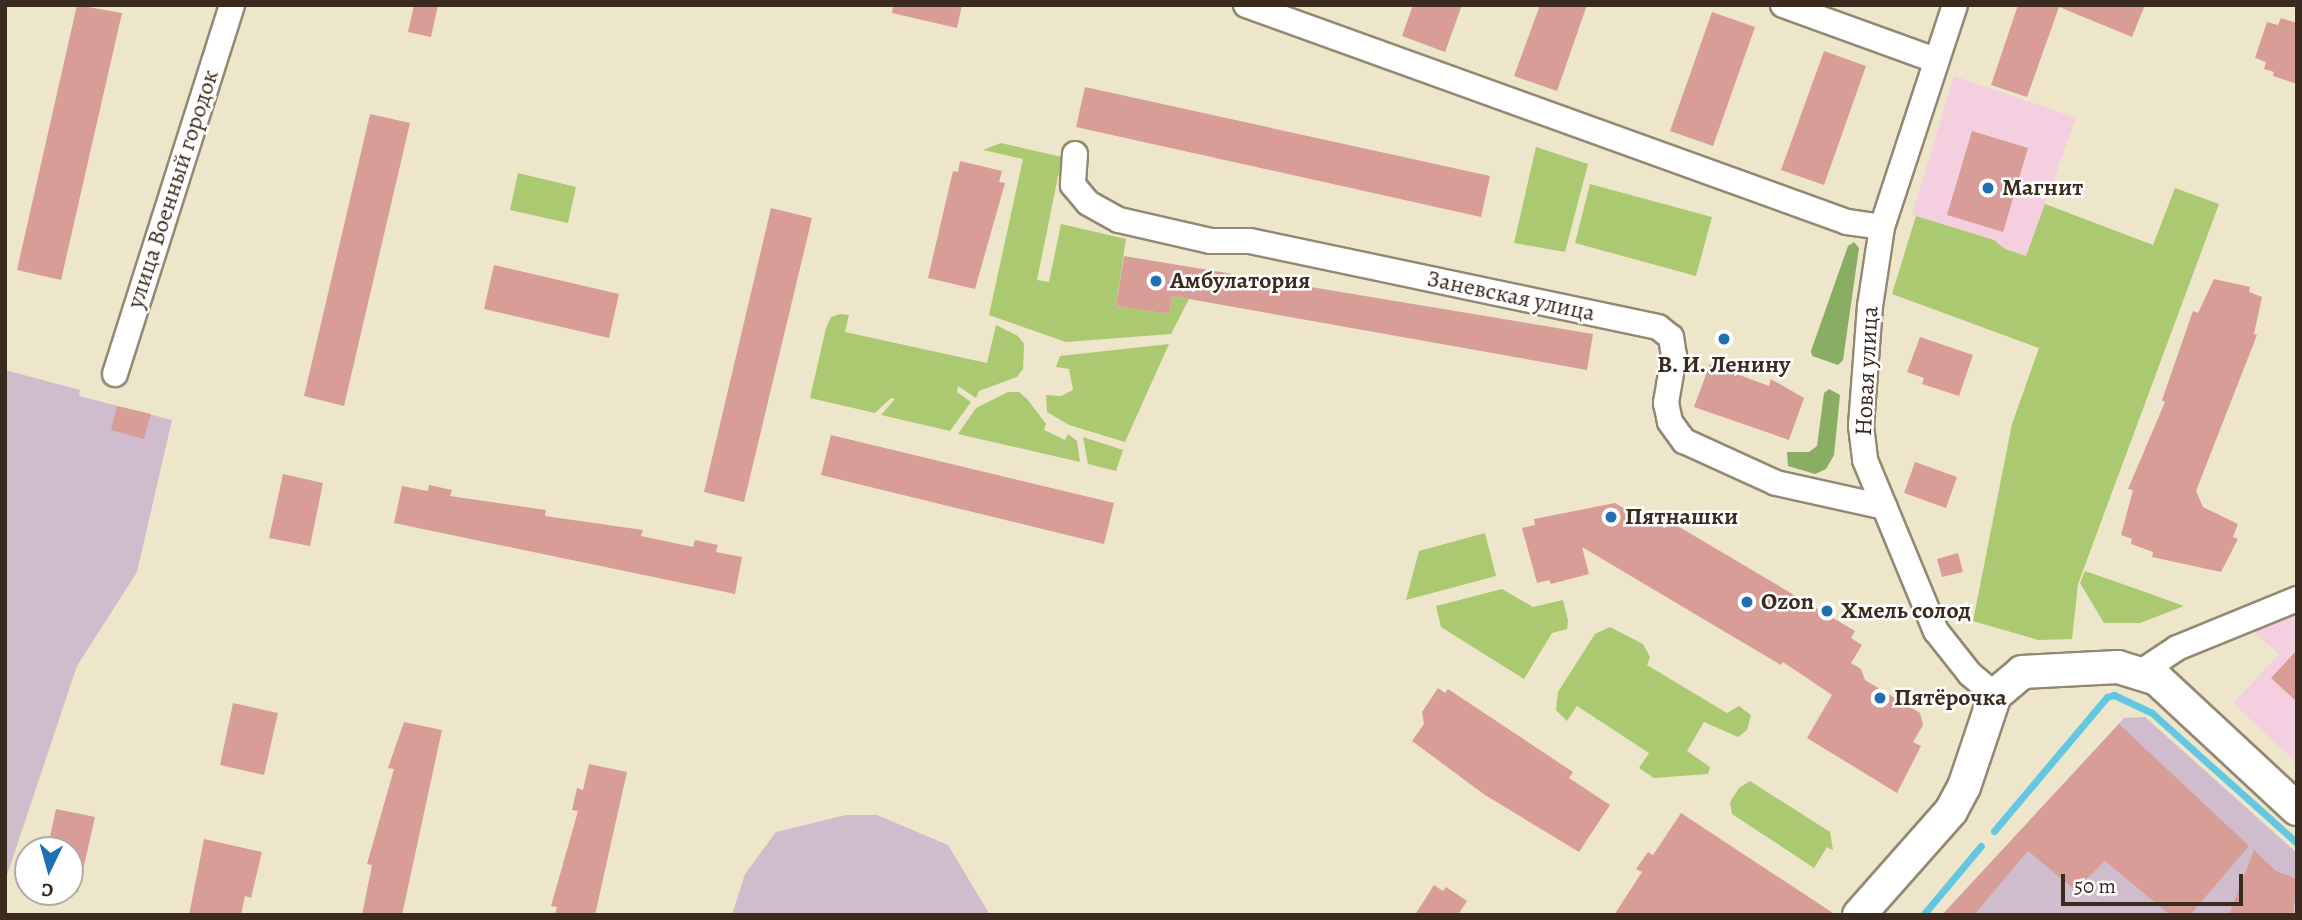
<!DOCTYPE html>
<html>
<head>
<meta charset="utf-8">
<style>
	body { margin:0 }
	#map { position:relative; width:2302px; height:920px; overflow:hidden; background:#eee6ca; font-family:Alegreya,serif }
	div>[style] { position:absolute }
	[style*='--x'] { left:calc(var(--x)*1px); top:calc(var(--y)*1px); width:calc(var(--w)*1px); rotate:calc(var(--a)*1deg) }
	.built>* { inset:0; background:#f3cfdf }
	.industrial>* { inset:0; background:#cfbdce }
	.green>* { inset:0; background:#abc971 }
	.forest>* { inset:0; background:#88ad63 }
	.stream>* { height:7px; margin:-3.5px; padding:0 3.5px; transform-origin:3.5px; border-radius:3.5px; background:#64c7e2 }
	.building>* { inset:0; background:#d99d97 }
	.roads { filter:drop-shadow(2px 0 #948874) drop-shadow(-2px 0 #948874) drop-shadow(0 2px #948874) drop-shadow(0 -2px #948874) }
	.minor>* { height:24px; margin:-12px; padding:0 12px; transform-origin:12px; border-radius:12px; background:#fff }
	.tertiary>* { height:32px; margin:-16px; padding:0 16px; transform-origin:16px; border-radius:16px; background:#fff }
	.dots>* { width:19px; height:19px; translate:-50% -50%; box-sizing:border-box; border:4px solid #fff; border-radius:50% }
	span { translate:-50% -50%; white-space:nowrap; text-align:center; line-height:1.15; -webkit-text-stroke:5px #fff; paint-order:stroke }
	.poi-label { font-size:24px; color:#3b2a1e; font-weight:700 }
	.left { translate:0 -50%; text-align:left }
	.street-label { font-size:24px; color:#3b2a1e }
	.frame { position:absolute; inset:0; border:7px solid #3b2a1e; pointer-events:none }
	.north { position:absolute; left:14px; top:836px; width:70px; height:70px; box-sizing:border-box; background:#fff; border:2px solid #b1aaa5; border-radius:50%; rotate:185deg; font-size:19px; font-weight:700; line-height:28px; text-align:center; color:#3b2a1e }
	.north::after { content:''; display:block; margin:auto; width:24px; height:32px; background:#1f6fb2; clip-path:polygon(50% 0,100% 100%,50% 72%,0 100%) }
	.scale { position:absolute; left:2061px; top:874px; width:182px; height:32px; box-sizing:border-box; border:4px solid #3b2a1e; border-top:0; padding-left:9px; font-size:21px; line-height:24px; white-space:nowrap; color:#3b2a1e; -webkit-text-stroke:5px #fff; paint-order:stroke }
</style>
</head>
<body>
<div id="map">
	<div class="built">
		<i style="clip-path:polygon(1954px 76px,2076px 118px,2026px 256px,2005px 249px,1994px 240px,1912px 215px)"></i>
		<i style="clip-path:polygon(2297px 605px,2297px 763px,2233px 703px,2279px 655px,2248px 626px)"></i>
	</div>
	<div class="industrial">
		<i style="clip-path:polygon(5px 370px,80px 390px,79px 396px,172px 420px,137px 572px,77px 666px,5px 881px)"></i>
		<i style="clip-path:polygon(2145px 717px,2297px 853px,2297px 915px,1942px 915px,2124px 718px)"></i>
		<i style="clip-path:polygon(846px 815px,877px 815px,948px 845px,990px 915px,732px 915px,745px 874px,776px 832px)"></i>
	</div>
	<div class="green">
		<i style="clip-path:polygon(1001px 143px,1062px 157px,1037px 280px,1049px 282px,1061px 224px,1126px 239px,1116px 306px,1169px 314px,1172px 296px,1189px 299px,1171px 334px,1066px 342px,989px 315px,1023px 159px,983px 150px)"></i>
		<i style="clip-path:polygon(1536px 147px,1588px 164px,1565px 252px,1514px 243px)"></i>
		<i style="clip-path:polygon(518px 173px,576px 187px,568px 223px,510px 210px)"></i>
		<i style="clip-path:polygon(1590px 184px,1712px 217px,1696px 276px,1575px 243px)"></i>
		<i style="clip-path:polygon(2175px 188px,2219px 204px,2078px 584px,2072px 639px,2038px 640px,1973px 621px,2012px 424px,2039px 348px,1892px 294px,1916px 216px,1994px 240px,2005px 249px,2026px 256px,2045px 204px,2153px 245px)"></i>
		<i style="clip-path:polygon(840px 314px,849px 315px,845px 332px,987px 363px,996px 325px,1018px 336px,1024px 344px,1023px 369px,1017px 377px,979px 391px,976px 398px,958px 386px,957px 392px,971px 402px,950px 431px,881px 415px,895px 399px,891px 398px,875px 413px,810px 398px,826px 328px,831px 317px)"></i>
		<i style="clip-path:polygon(1169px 344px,1125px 442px,1069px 425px,1047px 412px,1046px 395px,1061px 396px,1073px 390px,1069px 369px,1056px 367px,1060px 356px)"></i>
		<i style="clip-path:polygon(1008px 392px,1019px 392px,1028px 400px,1046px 424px,1044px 430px,1065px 440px,1068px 434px,1077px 441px,1080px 462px,958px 434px,976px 408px)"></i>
		<i style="clip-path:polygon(1083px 437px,1123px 450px,1116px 471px,1088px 464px)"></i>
		<i style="clip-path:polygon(1485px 533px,1496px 576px,1406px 600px,1419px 551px)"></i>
		<i style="clip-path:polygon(2085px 571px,2148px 593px,2184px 606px,2140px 623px,2104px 623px,2080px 583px)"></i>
		<i style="clip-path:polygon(1502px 589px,1533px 607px,1563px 600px,1568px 621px,1567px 629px,1552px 633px,1524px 679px,1441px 627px,1436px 606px)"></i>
		<i style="clip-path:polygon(1610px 627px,1643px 644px,1650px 657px,1647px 665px,1727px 713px,1739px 706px,1751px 715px,1747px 730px,1738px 737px,1704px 722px,1687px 751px,1710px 767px,1708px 774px,1654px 778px,1639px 768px,1649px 753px,1577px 706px,1567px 721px,1556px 710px,1558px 692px,1595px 634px)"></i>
		<i style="clip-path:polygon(1750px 781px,1830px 832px,1833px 850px,1827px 847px,1814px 868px,1732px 814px,1730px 802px,1739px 788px)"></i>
	</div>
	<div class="forest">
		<i style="clip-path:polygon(1854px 242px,1859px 248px,1843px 360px,1838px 365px,1812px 356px,1811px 351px,1848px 246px)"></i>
		<i style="clip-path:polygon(1829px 389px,1840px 395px,1834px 455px,1826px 469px,1815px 474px,1788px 466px,1787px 452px,1809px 452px,1817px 446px,1824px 393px)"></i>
	</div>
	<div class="stream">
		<i style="--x:1994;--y:831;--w:175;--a:-49.9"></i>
		<i style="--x:2107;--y:697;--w:7;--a:-16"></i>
		<i style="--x:2114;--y:695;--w:42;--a:25.3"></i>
		<i style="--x:2152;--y:713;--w:195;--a:41.9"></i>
		<i style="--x:1923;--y:915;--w:90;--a:-50"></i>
	</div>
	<div class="building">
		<i style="clip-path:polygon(77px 5px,122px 13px,61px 280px,17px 270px)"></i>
		<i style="clip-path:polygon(414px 5px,438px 5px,431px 37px,408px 32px)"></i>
		<i style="clip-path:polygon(893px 5px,962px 5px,957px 28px,892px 13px)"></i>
		<i style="clip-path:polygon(1413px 5px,1462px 5px,1445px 52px,1402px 36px)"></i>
		<i style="clip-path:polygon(1540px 5px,1587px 5px,1557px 91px,1514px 76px)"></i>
		<i style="clip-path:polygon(2018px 5px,2145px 5px,2132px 37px,2059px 7px,2027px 97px,1991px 85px)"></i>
		<i style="clip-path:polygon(1712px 12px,1755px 27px,1713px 146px,1670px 131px)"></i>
		<i style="clip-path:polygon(2281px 18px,2297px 23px,2297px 84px,2273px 76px,2274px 72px,2264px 69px,2266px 62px,2255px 58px,2267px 22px,2278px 25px)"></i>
		<i style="clip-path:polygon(1824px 51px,1866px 66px,1824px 185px,1781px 170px)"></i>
		<i style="clip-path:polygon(1085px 87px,1490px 176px,1481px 217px,1076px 127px)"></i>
		<i style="clip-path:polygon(370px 114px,410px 123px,344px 406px,304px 396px)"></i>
		<i style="clip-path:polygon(1972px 131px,2028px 148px,2003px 232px,1947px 215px)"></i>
		<i style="clip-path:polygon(960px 161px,1002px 171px,999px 182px,1005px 183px,975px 289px,928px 278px,953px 171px,958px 172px)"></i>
		<i style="clip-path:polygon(771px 208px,812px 218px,744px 502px,704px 492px)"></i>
		<i style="clip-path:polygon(1124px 256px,1593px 334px,1587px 370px,1172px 296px,1169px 314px,1116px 306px)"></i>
		<i style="clip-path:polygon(494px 265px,619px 294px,609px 338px,484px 309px)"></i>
		<i style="clip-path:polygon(2214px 279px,2250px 287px,2249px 292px,2262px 297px,2254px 334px,2257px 335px,2196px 491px,2203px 507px,2238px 524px,2233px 537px,2238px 539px,2221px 572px,2152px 557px,2153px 552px,2131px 544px,2132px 539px,2121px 535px,2133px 490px,2128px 489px,2165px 402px,2162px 400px,2193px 311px,2198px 313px)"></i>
		<i style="clip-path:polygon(1920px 337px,1973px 355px,1959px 396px,1922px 384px,1924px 378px,1907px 372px)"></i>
		<i style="clip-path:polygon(1710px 364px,1769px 386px,1771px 379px,1804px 398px,1789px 440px,1694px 407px)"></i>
		<i style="clip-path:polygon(117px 406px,151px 414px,144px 439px,111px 430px)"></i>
		<i style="clip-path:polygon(831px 435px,1114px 503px,1104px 544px,821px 475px)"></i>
		<i style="clip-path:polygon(1915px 462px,1957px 477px,1946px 508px,1904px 493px)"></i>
		<i style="clip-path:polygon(283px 474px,323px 483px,310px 546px,269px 538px)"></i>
		<i style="clip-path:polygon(429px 485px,452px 490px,450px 496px,546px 510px,545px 516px,643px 530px,641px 536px,693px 547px,695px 540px,718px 545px,716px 552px,742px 557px,735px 594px,394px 523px,402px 486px,428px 491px)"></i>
		<i style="clip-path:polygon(1615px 503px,1642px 519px,1644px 515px,1655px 522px,1659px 515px,1855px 631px,1851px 638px,1862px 645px,1851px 663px,1861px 669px,1865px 680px,1920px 713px,1923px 725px,1913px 742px,1921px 746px,1897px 793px,1807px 738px,1832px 695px,1783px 662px,1781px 665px,1582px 547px,1589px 574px,1551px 584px,1549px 580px,1537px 583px,1522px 528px,1535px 525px,1534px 519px)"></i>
		<i style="clip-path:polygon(1958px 553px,1963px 572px,1942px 577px,1937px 559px)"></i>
		<i style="clip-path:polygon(2297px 650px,2297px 702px,2271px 678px)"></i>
		<i style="clip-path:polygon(1438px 688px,1445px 693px,1448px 689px,1573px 772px,1569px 778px,1610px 805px,1579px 852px,1485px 795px,1412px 741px,1424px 724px,1422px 712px)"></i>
		<i style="clip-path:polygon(233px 703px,278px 713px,264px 775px,220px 765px)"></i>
		<i style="clip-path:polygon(404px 722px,442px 730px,402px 915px,362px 915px,372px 865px,367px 864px,394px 769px,388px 768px)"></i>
		<i style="clip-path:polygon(2119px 724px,2249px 846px,2190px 915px,2170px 915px,2105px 861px,2075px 890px,2028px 851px,1974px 915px,1942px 915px)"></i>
		<i style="clip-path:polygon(589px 764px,627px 772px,622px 794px,595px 915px,555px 915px,557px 907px,551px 906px,578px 811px,572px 810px,577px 788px,583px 790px)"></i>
		<i style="clip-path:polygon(56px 809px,95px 817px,78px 892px,70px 891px,70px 850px,47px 850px)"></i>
		<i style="clip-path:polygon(1681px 813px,1836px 915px,1614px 915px,1642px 872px,1636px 869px,1648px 852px,1653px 855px)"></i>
		<i style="clip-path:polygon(204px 839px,262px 852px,251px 898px,245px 896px,241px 915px,189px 915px)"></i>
		<i style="clip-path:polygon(2254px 850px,2276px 871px,2297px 879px,2293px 915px,2229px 915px)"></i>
		<i style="clip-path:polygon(1434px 885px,1443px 891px,1446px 887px,1467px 901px,1458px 915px,1415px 915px)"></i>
	</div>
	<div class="roads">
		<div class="minor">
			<i style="--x:1246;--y:5;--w:639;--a:19.85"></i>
			<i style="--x:1847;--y:222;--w:35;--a:8"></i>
			<i style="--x:1783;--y:5;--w:162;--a:19.9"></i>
			<i style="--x:1955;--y:5;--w:234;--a:108.2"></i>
			<i style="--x:1882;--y:227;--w:80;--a:98.6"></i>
			<i style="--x:1870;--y:306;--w:120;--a:94.3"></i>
			<i style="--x:1861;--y:426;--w:34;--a:83"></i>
			<i style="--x:1865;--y:460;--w:185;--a:67.5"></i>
			<i style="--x:1936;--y:631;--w:55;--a:51.7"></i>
			<i style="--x:1970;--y:674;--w:33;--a:40"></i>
			<i style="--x:1075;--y:154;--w:31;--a:94"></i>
			<i style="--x:1073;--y:185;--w:23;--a:50"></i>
			<i style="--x:1088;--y:203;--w:35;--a:29"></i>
			<i style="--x:1119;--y:220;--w:94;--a:12.9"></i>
			<i style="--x:1211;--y:241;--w:39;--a:0"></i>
			<i style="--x:1250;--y:241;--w:417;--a:11.9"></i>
			<i style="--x:1658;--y:327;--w:16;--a:38"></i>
			<i style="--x:1671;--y:337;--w:19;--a:81"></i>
			<i style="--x:1674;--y:356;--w:48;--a:99.7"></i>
			<i style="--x:1666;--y:403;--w:19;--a:78"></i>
			<i style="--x:1670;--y:422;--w:24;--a:54"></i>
			<i style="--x:1684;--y:441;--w:101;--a:24.5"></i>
			<i style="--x:1776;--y:483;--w:111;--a:12.5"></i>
			<i style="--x:115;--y:374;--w:387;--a:-72.4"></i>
			<i style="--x:2141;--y:672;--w:43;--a:-33.7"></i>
			<i style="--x:2177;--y:648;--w:130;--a:-22.2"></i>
		</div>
		<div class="tertiary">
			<i style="--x:1859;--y:915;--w:139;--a:-48.5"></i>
			<i style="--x:1951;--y:811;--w:27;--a:-62"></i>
			<i style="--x:1964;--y:787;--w:97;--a:-71.4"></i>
			<i style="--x:1995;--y:695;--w:35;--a:-40"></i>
			<i style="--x:2022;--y:672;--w:96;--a:-3"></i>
			<i style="--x:2118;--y:667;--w:41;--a:17.1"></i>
			<i style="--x:2157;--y:679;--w:191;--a:42.9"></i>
		</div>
	</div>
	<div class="dots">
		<i style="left:1988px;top:188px;background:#1f6fb2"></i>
		<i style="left:1156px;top:281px;background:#1f6fb2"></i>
		<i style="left:1724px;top:339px;background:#1f6fb2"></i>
		<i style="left:1611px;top:517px;background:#1f6fb2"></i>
		<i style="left:1747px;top:602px;background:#1f6fb2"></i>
		<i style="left:1827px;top:611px;background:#1f6fb2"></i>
		<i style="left:1880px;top:698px;background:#1f6fb2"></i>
	</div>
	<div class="poi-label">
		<span class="left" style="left:2002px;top:188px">Магнит</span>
		<span class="left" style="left:1170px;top:281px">Амбулатория</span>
		<span style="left:1724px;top:365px">В. И. Ленину</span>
		<span class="left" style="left:1625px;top:517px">Пятнашки</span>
		<span class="left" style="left:1761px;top:602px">Ozon</span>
		<span class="left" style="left:1841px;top:611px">Хмель солод</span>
		<span class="left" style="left:1894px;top:698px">Пятёрочка</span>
	</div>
	<div class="street-label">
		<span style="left:173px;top:189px;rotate:-72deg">улица Военный городок</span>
		<span style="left:1511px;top:296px;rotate:12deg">Заневская улица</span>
		<span style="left:1867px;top:371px;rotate:-87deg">Новая улица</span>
	</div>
	<div class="frame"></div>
	<div class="north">С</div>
	<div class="scale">50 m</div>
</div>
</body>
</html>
